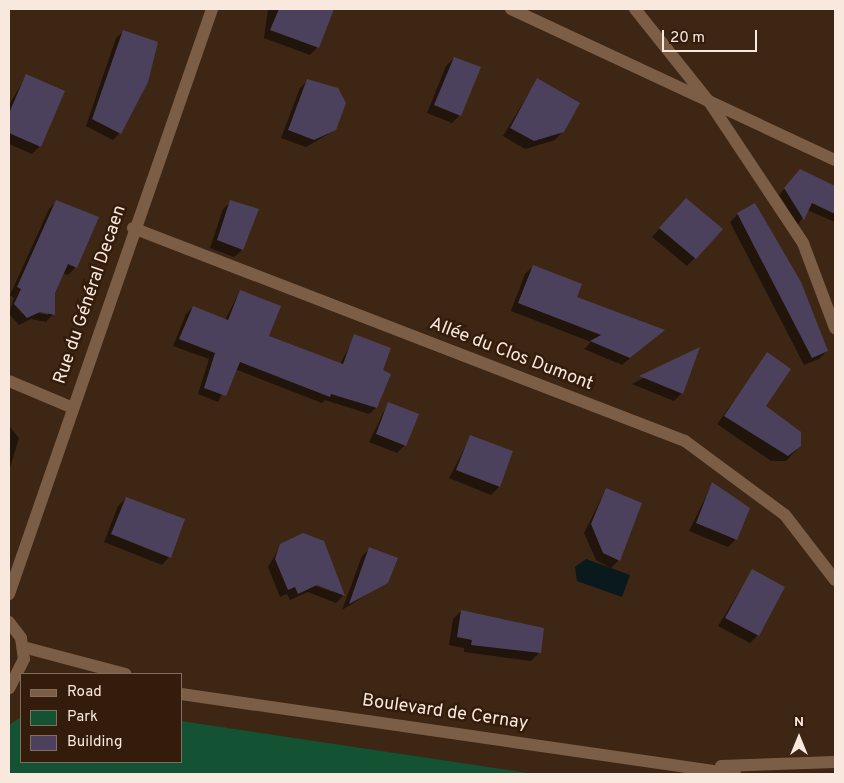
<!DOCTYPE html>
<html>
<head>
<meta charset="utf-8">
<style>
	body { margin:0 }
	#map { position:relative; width:844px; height:783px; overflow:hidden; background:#3e2615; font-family:Overpass,sans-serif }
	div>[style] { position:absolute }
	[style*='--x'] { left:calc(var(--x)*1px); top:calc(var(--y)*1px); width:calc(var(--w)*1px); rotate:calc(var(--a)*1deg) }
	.green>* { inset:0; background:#135232 }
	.water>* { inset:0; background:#09191c }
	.shadow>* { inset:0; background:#0007 }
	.building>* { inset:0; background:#4c415c }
	.minor>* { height:12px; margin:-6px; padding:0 6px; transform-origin:6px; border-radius:6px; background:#7c5e47 }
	span { translate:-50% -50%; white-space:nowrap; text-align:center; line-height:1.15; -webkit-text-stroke:5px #331c0b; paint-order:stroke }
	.street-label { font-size:18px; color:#f8e8dd }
	.frame { position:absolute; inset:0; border:10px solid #f8e8dd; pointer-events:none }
	.legend { position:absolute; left:20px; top:673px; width:162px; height:90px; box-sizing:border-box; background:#331c0b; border:1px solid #826e5f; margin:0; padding:6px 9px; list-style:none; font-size:15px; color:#f8e8dd }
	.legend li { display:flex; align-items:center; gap:10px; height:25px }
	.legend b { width:25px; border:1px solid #826e5f }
	.north { position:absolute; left:774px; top:713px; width:50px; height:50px; -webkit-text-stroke:4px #331c0b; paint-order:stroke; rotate:0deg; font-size:14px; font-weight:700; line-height:20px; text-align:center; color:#f8e8dd }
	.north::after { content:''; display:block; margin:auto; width:18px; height:22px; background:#f8e8dd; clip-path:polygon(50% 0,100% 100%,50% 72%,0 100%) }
	.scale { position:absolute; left:662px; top:30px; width:95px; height:22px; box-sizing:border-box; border:2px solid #f8e8dd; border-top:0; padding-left:6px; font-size:15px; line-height:18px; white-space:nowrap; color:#f8e8dd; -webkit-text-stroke:4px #331c0b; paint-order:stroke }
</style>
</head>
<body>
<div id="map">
	<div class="green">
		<i style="clip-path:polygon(21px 717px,21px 762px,181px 762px,181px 721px,535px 774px,9px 774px,9px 725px)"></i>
	</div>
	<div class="water">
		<i style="clip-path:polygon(586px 559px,630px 575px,622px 597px,577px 581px,575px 567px)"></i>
	</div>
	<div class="shadow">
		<i style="clip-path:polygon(268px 9px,320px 9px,331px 13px,318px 47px,310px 55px,264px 38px)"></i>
		<i style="clip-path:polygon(124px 31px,120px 133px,113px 140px,86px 126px,116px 38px)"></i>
		<i style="clip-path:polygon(454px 58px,460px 115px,452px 123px,427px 113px,446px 66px)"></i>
		<i style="clip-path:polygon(26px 76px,40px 146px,32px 154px,9px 144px,9px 105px)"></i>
		<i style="clip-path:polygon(308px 80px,335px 130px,306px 147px,281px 138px,300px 88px)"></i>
		<i style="clip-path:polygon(537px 80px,563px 131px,555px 140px,525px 149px,503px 136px)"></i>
		<i style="clip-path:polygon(800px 171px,835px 187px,835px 222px,807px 210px,798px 225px,779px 195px)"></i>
		<i style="clip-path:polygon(evenodd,56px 202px,76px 267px,68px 275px,63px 273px,54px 292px,53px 314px,46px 322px,31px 319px,19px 325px,9px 314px,14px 298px,10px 295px,49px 209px,56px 202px,34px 310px,48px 312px,48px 315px,33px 312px,34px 310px)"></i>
		<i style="clip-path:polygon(231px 202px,242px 250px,234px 257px,210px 248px,223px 209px)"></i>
		<i style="clip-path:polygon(679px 207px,721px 229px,687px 266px,652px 237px)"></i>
		<i style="clip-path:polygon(738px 214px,827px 351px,819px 359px,804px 365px,730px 222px)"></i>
		<i style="clip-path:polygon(533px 266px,575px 298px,663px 330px,622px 365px,584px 349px,591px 342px,511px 311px,525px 274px)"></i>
		<i style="clip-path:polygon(240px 291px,268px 336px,340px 364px,355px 336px,381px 370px,376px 408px,369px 414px,325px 400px,322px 403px,235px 369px,218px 402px,198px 394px,209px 359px,173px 346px,186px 314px,193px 307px,225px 320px)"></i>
		<i style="clip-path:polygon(698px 350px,682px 393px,674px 401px,632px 384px)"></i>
		<i style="clip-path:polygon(768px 354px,764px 406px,800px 446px,786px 461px,771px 461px,717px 424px)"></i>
		<i style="clip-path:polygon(388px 403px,405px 445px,397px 453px,369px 442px)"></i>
		<i style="clip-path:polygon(9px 426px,19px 438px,9px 471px)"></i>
		<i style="clip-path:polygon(471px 436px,511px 452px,499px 487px,491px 495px,449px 478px)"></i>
		<i style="clip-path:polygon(712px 484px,736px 539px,728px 547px,689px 531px)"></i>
		<i style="clip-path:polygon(606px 489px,619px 560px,611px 568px,596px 560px,584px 533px)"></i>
		<i style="clip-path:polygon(126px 498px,169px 557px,162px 565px,104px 542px,118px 506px)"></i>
		<i style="clip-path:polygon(evenodd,281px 545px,344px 595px,336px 603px,308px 592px,290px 600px,287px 594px,280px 597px,268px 567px,281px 545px,311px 581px,333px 590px,333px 592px,310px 584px,311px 581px)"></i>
		<i style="clip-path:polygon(370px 548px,387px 582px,342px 610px,362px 556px)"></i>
		<i style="clip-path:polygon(752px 571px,758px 635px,750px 643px,718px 626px)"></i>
		<i style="clip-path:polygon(461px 611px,539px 653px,531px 661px,464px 652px,464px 648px,449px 645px,453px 619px)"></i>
	</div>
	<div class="building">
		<i style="clip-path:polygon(279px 9px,334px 9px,319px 48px,270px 30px)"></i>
		<i style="clip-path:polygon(123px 30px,158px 42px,148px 82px,121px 134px,92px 119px)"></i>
		<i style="clip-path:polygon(454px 57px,481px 67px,461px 116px,434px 105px)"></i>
		<i style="clip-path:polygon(26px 74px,65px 91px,41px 147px,9px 133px,9px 113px)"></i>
		<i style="clip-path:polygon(537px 78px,580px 103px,564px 132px,534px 141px,510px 128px)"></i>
		<i style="clip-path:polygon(307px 79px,338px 88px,346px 103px,336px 130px,314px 140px,288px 130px)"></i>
		<i style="clip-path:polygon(800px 169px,835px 186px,835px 214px,812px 203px,804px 220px,784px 188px)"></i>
		<i style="clip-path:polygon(686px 198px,723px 229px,696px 259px,659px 228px)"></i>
		<i style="clip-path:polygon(56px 200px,99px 217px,77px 268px,68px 264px,55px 293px,55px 315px,40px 312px,27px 318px,14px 304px,21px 289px,17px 287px)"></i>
		<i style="clip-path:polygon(230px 200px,259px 209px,243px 250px,217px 240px)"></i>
		<i style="clip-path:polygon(755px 203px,801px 282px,828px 351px,812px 358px,737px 213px)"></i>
		<i style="clip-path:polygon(533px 265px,582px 284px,577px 297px,665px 330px,630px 358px,590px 341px,601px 335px,518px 303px)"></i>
		<i style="clip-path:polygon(240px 290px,281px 306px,269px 336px,343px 364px,354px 334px,391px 348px,383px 370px,391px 374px,377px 408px,331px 394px,330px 397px,240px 362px,226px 396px,204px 388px,215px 353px,179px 339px,193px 306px,228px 320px)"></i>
		<i style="clip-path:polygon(700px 347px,683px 394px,639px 376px)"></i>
		<i style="clip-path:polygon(767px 352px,791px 369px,766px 406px,801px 432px,801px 446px,788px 456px,724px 416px)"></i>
		<i style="clip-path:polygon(388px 402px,419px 414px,406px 446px,376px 434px)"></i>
		<i style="clip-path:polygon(470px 435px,513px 451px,500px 487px,456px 470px)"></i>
		<i style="clip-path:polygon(712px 482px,750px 508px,737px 540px,696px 523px)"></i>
		<i style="clip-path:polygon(606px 488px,642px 503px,620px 561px,603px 553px,591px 524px)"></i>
		<i style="clip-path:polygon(126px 497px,185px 519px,171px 558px,111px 534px)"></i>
		<i style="clip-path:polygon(303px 533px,324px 541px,345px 596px,317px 585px,298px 594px,295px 587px,288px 590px,275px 559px,280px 544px)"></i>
		<i style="clip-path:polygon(369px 547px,398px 558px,388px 583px,349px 604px)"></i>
		<i style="clip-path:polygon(752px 569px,785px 587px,759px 636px,725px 618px)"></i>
		<i style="clip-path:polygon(461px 610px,544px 628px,541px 653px,471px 645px,472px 640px,457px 637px)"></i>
	</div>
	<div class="minor">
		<i style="--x:511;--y:9;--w:357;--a:25"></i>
		<i style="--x:635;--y:9;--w:120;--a:51.4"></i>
		<i style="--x:710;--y:103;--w:168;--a:56.4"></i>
		<i style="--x:803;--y:243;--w:91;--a:69.4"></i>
		<i style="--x:133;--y:228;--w:592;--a:21.1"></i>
		<i style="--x:685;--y:441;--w:124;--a:36.5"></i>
		<i style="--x:785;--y:515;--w:82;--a:52.4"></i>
		<i style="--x:9;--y:381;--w:67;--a:22.8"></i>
		<i style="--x:9;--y:594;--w:619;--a:-70.86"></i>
		<i style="--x:9;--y:622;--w:20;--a:53"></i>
		<i style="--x:21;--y:638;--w:21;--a:82"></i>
		<i style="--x:24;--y:659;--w:33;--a:117"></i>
		<i style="--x:23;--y:647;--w:106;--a:14.8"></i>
		<i style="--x:181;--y:694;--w:560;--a:8.22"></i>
		<i style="--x:721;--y:766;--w:114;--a:-2"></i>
	</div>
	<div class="street-label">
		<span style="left:91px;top:295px;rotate:-71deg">Rue du Général Decaen</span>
		<span style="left:511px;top:355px;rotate:21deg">Allée du Clos Dumont</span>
		<span style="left:445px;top:713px;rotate:8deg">Boulevard de Cernay</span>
	</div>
	<div class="frame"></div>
	<ul class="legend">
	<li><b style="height:6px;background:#7c5e47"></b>Road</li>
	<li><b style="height:14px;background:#135232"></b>Park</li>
	<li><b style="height:14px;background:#4c415c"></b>Building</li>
	</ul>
	<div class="north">N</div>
	<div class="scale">20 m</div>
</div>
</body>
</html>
